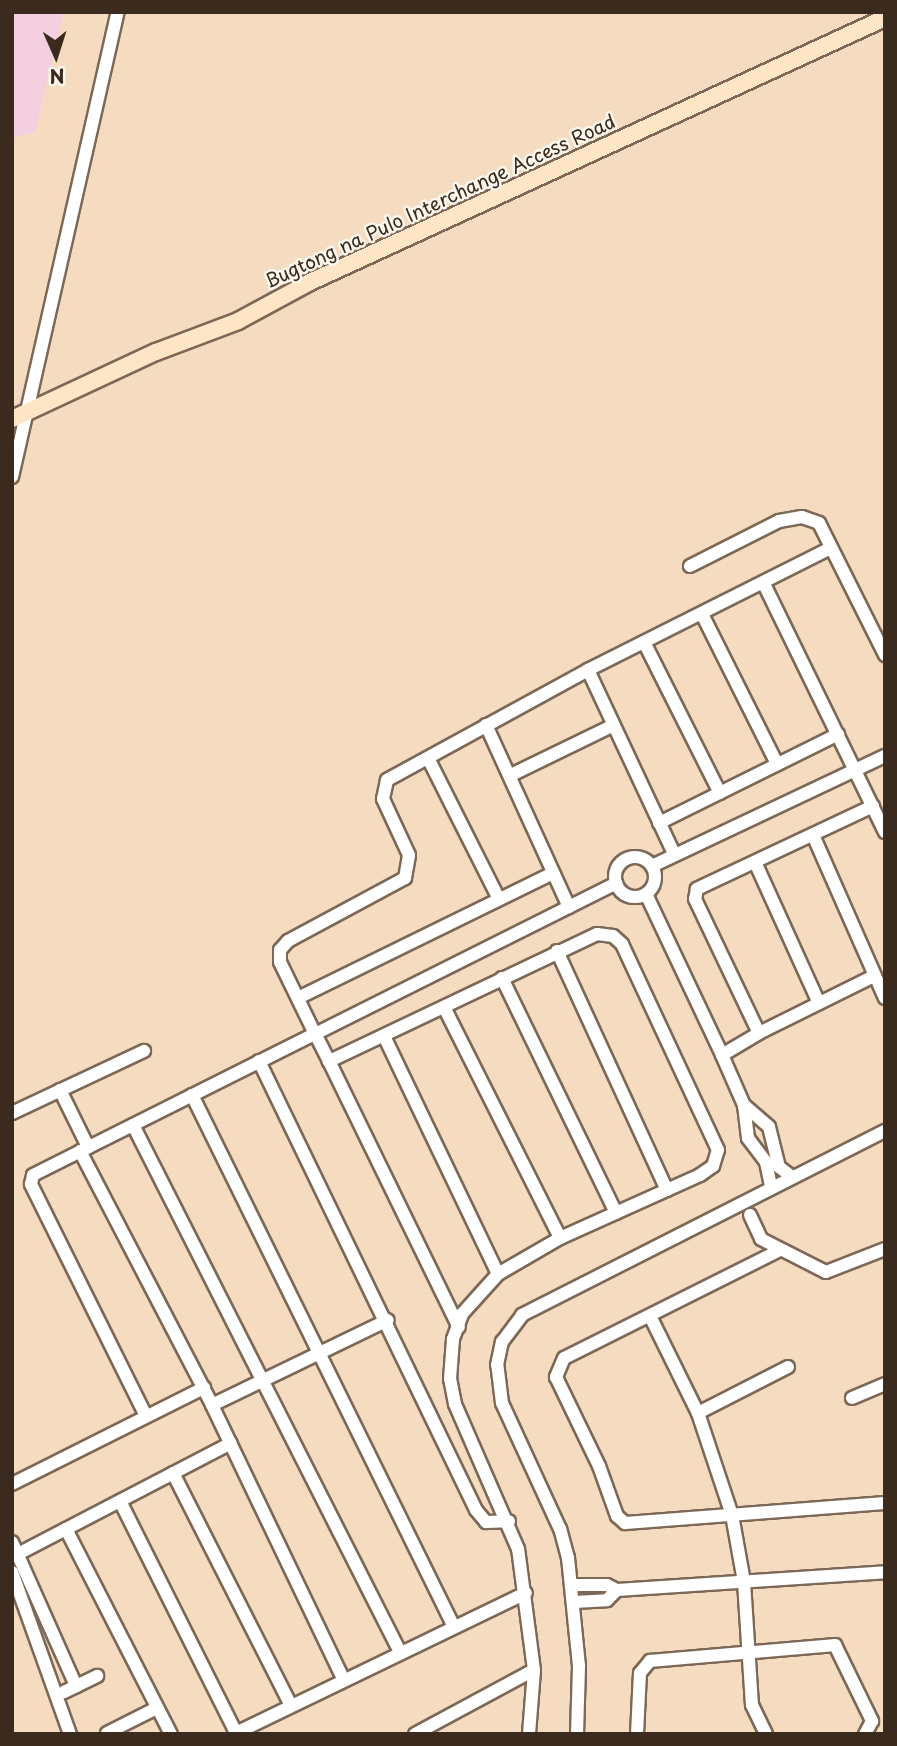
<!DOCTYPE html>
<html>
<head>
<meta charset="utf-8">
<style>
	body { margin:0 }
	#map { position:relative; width:897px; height:1746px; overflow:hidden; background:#f5dbbf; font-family:"Playpen Sans",sans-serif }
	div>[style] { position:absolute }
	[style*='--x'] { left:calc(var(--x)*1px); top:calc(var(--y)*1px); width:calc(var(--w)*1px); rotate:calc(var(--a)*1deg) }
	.built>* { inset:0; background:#f3cfdf }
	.roads { filter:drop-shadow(2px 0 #7c6856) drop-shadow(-2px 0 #7c6856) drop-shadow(0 2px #7c6856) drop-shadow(0 -2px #7c6856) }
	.street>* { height:12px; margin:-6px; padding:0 6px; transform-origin:6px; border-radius:6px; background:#fff }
	.street>.ring { margin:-6px; padding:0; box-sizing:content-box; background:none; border:12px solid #fff; border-radius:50% }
	.secondary>* { height:16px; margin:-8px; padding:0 8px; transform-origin:8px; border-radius:8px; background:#fee5c5 }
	span { translate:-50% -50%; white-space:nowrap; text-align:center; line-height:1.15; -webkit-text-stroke:5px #fbf7ec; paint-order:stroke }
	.street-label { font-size:19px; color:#3b2a1e }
	.frame { position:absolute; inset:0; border:14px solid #3b2a1e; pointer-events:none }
	.north { position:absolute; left:21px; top:21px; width:70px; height:70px; -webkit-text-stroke:5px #fbf7ec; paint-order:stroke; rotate:177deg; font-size:19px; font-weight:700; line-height:28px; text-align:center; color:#3b2a1e }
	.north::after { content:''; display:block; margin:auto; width:24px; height:32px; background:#3b2a1e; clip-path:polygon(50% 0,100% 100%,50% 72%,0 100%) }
</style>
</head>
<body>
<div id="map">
	<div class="built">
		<i style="clip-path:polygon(12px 12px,64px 12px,35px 132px,12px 138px)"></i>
	</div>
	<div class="roads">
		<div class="street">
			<i style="--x:12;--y:477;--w:477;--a:-77.2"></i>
			<i style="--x:690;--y:566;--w:100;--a:-26.8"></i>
			<i style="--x:779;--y:521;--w:23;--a:-10"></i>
			<i style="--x:802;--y:517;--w:18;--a:19"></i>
			<i style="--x:819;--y:523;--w:148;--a:63.4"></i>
			<i style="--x:764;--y:584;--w:276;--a:64"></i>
			<i style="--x:702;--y:614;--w:168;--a:63.4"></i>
			<i style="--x:644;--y:642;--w:169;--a:63.3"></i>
			<i style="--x:588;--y:670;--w:203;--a:64.9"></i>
			<i style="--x:486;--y:725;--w:200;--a:65.5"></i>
			<i style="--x:428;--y:758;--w:158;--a:63.3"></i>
			<i style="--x:511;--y:775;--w:114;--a:-25.9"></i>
			<i style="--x:873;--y:806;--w:195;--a:154.8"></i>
			<i style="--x:697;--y:889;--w:10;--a:101"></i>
			<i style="--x:695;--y:899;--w:148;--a:64.5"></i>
			<i style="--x:759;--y:1033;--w:128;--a:-26.4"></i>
			<i style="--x:659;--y:823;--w:200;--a:-26.4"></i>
			<i style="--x:813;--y:835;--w:178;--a:66.2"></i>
			<i class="ring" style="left:615px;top:857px;width:28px;height:28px"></i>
			<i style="--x:755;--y:862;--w:155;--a:65.6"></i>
			<i style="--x:652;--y:866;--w:258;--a:-25.3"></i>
			<i style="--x:646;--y:894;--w:178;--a:64.7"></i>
			<i style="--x:722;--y:1055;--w:43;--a:-30.7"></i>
			<i style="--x:557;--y:951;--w:263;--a:65.3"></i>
			<i style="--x:502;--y:978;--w:261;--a:64.1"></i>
			<i style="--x:298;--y:998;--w:284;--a:-26.1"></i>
			<i style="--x:444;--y:1007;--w:258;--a:63.3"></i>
			<i style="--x:384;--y:1036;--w:264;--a:64.4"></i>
			<i style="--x:722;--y:1055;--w:55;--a:66.3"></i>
			<i style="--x:259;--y:1061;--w:499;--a:64.2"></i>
			<i style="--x:476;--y:1510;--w:16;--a:50"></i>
			<i style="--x:486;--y:1522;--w:23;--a:-2"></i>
			<i style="--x:329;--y:1061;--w:296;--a:64"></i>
			<i style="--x:60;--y:1090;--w:64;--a:63.8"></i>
			<i style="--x:192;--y:1095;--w:593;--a:63.78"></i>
			<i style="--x:12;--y:1113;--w:146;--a:-25.2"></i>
			<i style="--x:133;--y:1125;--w:591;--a:63.13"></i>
			<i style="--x:80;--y:1151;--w:286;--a:62.5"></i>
			<i style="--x:212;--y:1405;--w:305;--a:64.4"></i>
			<i style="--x:771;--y:1186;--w:25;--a:-102"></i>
			<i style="--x:766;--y:1162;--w:30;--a:-127"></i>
			<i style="--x:748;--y:1138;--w:33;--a:-97"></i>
			<i style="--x:744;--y:1105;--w:33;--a:41"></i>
			<i style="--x:769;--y:1127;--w:41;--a:76"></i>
			<i style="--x:779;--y:1167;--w:15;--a:37"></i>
			<i style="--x:750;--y:1215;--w:26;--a:65"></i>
			<i style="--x:761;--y:1239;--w:73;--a:26.9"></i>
			<i style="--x:826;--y:1272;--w:63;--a:-21.3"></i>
			<i style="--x:780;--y:1250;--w:241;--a:153.4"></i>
			<i style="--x:564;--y:1358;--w:21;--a:113"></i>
			<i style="--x:556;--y:1377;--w:99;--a:64.2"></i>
			<i style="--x:599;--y:1466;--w:53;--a:70.2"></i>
			<i style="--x:617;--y:1516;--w:11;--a:41"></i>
			<i style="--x:625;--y:1523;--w:261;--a:-4.4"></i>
			<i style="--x:650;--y:1316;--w:108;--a:63.7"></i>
			<i style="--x:698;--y:1413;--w:108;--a:71.6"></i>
			<i style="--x:732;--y:1515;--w:68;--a:79.8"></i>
			<i style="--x:744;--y:1582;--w:123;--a:86.3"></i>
			<i style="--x:752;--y:1705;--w:32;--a:64"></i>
			<i style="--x:852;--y:1398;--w:36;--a:-23"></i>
			<i style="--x:212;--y:1405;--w:195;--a:-25.8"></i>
			<i style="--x:698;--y:1413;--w:101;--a:-27.1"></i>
			<i style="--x:146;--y:1416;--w:259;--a:-116.4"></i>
			<i style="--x:31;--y:1184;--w:9;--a:-77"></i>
			<i style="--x:33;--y:1175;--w:315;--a:-26.6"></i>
			<i style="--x:315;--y:1034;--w:80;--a:-115.9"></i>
			<i style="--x:280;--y:962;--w:12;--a:-90"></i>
			<i style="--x:280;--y:950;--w:12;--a:-48"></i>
			<i style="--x:288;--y:941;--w:133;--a:-28.3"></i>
			<i style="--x:405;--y:878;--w:23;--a:-80"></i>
			<i style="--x:409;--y:855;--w:62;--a:-114.9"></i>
			<i style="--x:383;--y:799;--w:19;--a:-78"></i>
			<i style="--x:387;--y:780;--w:229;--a:-28.7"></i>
			<i style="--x:588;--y:670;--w:272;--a:-26.7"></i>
			<i style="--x:173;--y:1473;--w:261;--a:63.1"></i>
			<i style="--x:12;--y:1484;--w:215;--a:-26.6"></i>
			<i style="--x:120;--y:1501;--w:259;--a:63.4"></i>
			<i style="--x:66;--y:1529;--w:230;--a:62.9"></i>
			<i style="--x:12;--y:1542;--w:158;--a:66"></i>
			<i style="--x:16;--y:1555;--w:242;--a:-27.5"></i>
			<i style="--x:12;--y:1572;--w:172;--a:70.3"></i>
			<i style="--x:573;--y:1585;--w:34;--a:0"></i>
			<i style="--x:607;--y:1585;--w:11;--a:27"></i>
			<i style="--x:617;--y:1590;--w:269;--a:-3.8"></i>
			<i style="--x:574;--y:1602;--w:33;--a:-3"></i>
			<i style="--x:607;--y:1600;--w:14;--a:-45"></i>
			<i style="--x:64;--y:1692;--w:37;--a:-26"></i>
			<i style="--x:107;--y:1733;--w:56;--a:-26.6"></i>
			<i style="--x:234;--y:1734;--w:324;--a:-25.8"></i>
			<i style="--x:415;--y:1734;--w:135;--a:-28.3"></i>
			<i style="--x:529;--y:1734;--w:64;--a:-85.5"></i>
			<i style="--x:534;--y:1670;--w:122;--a:-97.5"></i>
			<i style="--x:518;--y:1549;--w:158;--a:-113.5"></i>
			<i style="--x:455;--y:1404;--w:25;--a:-101"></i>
			<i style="--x:450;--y:1379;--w:40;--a:-85.7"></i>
			<i style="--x:453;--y:1339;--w:27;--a:-70"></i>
			<i style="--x:462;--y:1314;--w:54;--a:-48"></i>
			<i style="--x:498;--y:1274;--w:72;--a:-30.1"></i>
			<i style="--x:560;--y:1238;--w:154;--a:-24.2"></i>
			<i style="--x:700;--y:1175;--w:16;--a:-35"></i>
			<i style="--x:713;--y:1166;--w:17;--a:-73"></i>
			<i style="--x:718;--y:1150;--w:227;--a:-115"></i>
			<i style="--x:622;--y:944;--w:12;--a:-138"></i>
			<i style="--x:613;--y:936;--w:16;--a:-173"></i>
			<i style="--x:597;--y:934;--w:297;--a:154.6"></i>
			<i style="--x:329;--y:1061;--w:30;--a:-117"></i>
			<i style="--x:315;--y:1034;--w:337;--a:-26.6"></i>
			<i style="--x:577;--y:1734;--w:68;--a:-88.3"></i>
			<i style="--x:579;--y:1666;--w:109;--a:-95.8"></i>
			<i style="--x:568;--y:1558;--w:30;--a:-105"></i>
			<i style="--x:560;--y:1529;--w:139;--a:-114.7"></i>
			<i style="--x:502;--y:1403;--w:38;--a:-97"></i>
			<i style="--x:497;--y:1365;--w:24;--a:-78"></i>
			<i style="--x:502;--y:1342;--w:34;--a:-53"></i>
			<i style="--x:522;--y:1315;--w:407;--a:-26.9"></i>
			<i style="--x:637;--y:1734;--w:61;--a:-87.2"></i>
			<i style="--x:640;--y:1673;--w:16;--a:-50"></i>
			<i style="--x:650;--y:1661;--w:186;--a:-4.9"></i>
			<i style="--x:835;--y:1645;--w:85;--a:64"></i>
			<i style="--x:872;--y:1721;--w:15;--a:118"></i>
		</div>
		<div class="secondary">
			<i style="--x:12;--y:419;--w:159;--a:-25"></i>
			<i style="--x:156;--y:352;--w:88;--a:-20.7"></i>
			<i style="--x:238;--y:321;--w:82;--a:-28.4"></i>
			<i style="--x:310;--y:282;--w:633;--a:-24.66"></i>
		</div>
	</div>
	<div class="street-label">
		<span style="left:440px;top:201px;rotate:-25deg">Bugtong na Pulo Interchange Access Road</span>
	</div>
	<div class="frame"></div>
	<div class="north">N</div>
</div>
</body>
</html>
